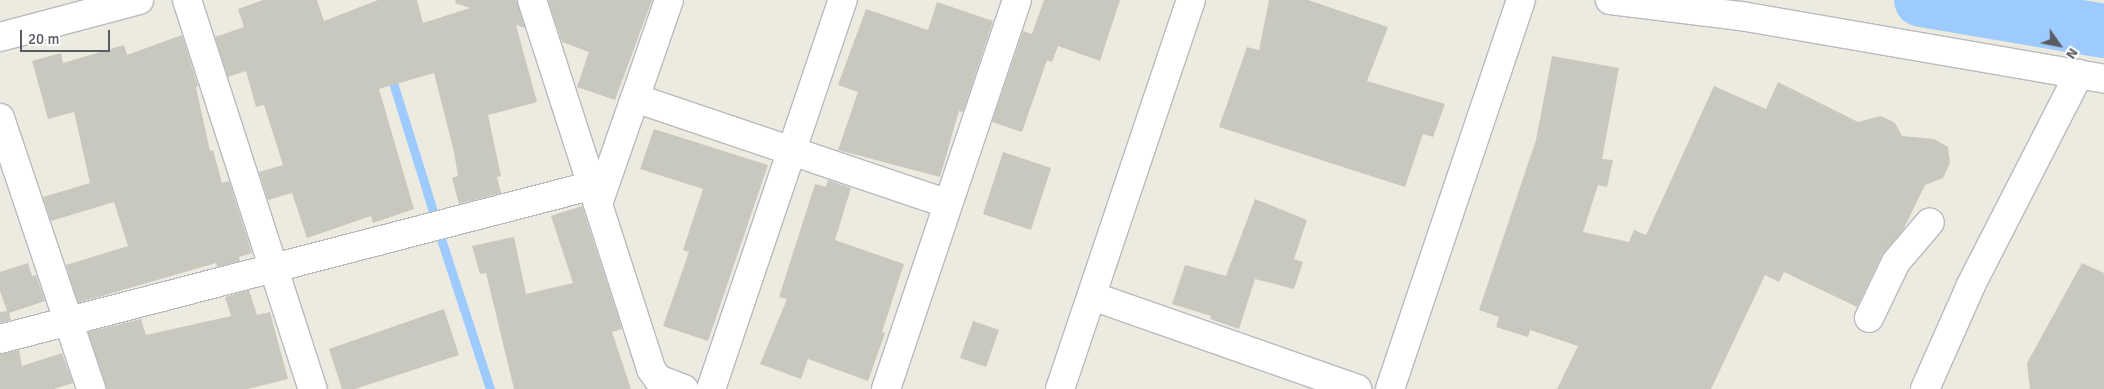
<!DOCTYPE html>
<html>
<head>
<meta charset="utf-8">
<style>
	body { margin:0 }
	#map { position:relative; width:2104px; height:389px; overflow:hidden; background:#edebe0; font-family:Signika,sans-serif }
	div>[style] { position:absolute }
	[style*='--x'] { left:calc(var(--x)*1px); top:calc(var(--y)*1px); width:calc(var(--w)*1px); rotate:calc(var(--a)*1deg) }
	.stream>* { height:9px; margin:-4.5px; padding:0 4.5px; transform-origin:4.5px; border-radius:4.5px; background:#9dcbff }
	.river>* { height:54px; margin:-27px; padding:0 27px; transform-origin:27px; border-radius:27px; background:#9dcbff }
	.building>* { inset:0; background:#c9c8bf }
	.roads { filter:drop-shadow(1px 0 #b8bac0) drop-shadow(-1px 0 #b8bac0) drop-shadow(0 1px #b8bac0) drop-shadow(0 -1px #b8bac0) }
	.minor>* { height:28px; margin:-14px; padding:0 14px; transform-origin:14px; border-radius:14px; background:#fff }
	span { translate:-50% -50%; white-space:nowrap; text-align:center; line-height:1.15; -webkit-text-stroke:5px #fff; paint-order:stroke }
	.north { position:absolute; left:2034px; top:20px; width:50px; height:50px; -webkit-text-stroke:4px #fff; paint-order:stroke; rotate:123deg; font-size:14px; font-weight:700; line-height:20px; text-align:center; color:#595c62 }
	.north::after { content:''; display:block; margin:auto; width:18px; height:22px; background:#595c62; clip-path:polygon(50% 0,100% 100%,50% 72%,0 100%) }
	.scale { position:absolute; left:20px; top:30px; width:90px; height:22px; box-sizing:border-box; border:2px solid #595c62; border-top:0; padding-left:6px; font-size:15px; line-height:18px; white-space:nowrap; color:#595c62; -webkit-text-stroke:4px #fff; paint-order:stroke }
</style>
</head>
<body>
<div id="map">
	<div class="stream">
		<i style="--x:390;--y:73;--w:148;--a:72.7"></i>
		<i style="--x:441;--y:239;--w:158;--a:71.9"></i>
	</div>
	<div class="river">
		<i style="--x:1921;--y:0;--w:186;--a:9.6"></i>
	</div>
	<div class="building">
		<i style="clip-path:polygon(263px 0,317px 0,324px 21px,378px 0,417px 0,423px 23px,470px 8px,455px 3px,456px 0,517px 0,525px 28px,516px 25px,537px 102px,488px 115px,501px 176px,497px 177px,501px 193px,459px 204px,452px 178px,458px 176px,454px 152px,434px 73px,379px 89px,414px 209px,373px 223px,371px 216px,307px 238px,292px 193px,268px 200px,259px 172px,283px 165px,264px 105px,256px 107px,246px 71px,228px 77px,215px 37px,244px 27px,238px 9px)"></i>
		<i style="clip-path:polygon(548px 0,652px 0,615px 100px,577px 87px,589px 52px,562px 42px)"></i>
		<i style="clip-path:polygon(1044px 0,1120px 0,1100px 61px,1058px 46px,1052px 62px,1047px 60px,1022px 132px,992px 122px,1023px 31px,1032px 34px)"></i>
		<i style="clip-path:polygon(1269px 0,1308px 0,1388px 27px,1367px 81px,1445px 104px,1433px 137px,1423px 134px,1405px 187px,1219px 127px,1247px 47px,1259px 50px)"></i>
		<i style="clip-path:polygon(937px 2px,993px 21px,963px 112px,959px 111px,940px 177px,838px 150px,858px 92px,838px 85px,866px 9px,928px 30px)"></i>
		<i style="clip-path:polygon(182px 35px,198px 86px,196px 87px,210px 151px,213px 150px,222px 183px,229px 181px,252px 253px,239px 257px,240px 261px,217px 267px,216px 263px,78px 303px,66px 265px,128px 246px,114px 202px,51px 221px,43px 197px,90px 183px,74px 112px,48px 119px,32px 61px,61px 53px,63px 63px,124px 45px,127px 55px)"></i>
		<i style="clip-path:polygon(1552px 56px,1619px 68px,1602px 159px,1613px 160px,1607px 187px,1598px 185px,1583px 232px,1629px 242px,1634px 230px,1646px 235px,1714px 86px,1766px 109px,1778px 82px,1858px 122px,1881px 116px,1895px 123px,1902px 136px,1934px 139px,1948px 147px,1950px 163px,1943px 178px,1925px 185px,1903px 230px,1882px 255px,1857px 307px,1784px 272px,1779px 282px,1765px 275px,1711px 389px,1557px 389px,1578px 346px,1530px 330px,1528px 337px,1496px 327px,1499px 317px,1479px 310px,1536px 140px)"></i>
		<i style="clip-path:polygon(654px 129px,768px 165px,708px 341px,663px 326px,689px 252px,683px 250px,703px 189px,640px 169px)"></i>
		<i style="clip-path:polygon(1003px 152px,1051px 168px,1031px 230px,983px 214px)"></i>
		<i style="clip-path:polygon(828px 180px,851px 188px,835px 240px,904px 264px,882px 332px,885px 333px,868px 381px,808px 359px,801px 379px,760px 364px,787px 299px,779px 297px,815px 184px,826px 187px)"></i>
		<i style="clip-path:polygon(1255px 199px,1307px 220px,1294px 259px,1303px 262px,1294px 289px,1255px 279px,1239px 329px,1210px 319px,1211px 316px,1172px 304px,1185px 265px,1226px 276px)"></i>
		<i style="clip-path:polygon(582px 206px,622px 329px,612px 332px,631px 389px,514px 389px,486px 273px,480px 274px,472px 246px,514px 237px,526px 294px,573px 283px,551px 216px)"></i>
		<i style="clip-path:polygon(28px 263px,32px 276px,36px 275px,45px 301px,9px 313px,11px 320px,0 323px,0 312px,7px 311px,0 291px,0 272px)"></i>
		<i style="clip-path:polygon(2082px 263px,2104px 273px,2104px 389px,2030px 389px,2027px 363px)"></i>
		<i style="clip-path:polygon(249px 290px,257px 315px,270px 312px,288px 379px,248px 389px,107px 389px,88px 332px,141px 319px,146px 335px,231px 316px,225px 297px)"></i>
		<i style="clip-path:polygon(444px 309px,459px 355px,355px 389px,342px 389px,329px 349px)"></i>
		<i style="clip-path:polygon(973px 321px,999px 330px,986px 367px,960px 358px)"></i>
		<i style="clip-path:polygon(19px 350px,22px 366px,62px 353px,73px 383px,54px 389px,0 389px,0 354px)"></i>
	</div>
	<div class="roads">
		<div class="minor">
			<i style="--x:187;--y:0;--w:409;--a:72.1"></i>
			<i style="--x:532;--y:0;--w:388;--a:72.1"></i>
			<i style="--x:651;--y:369;--w:12;--a:55"></i>
			<i style="--x:658;--y:379;--w:28;--a:21"></i>
			<i style="--x:669;--y:0;--w:104;--a:109.1"></i>
			<i style="--x:635;--y:98;--w:330;--a:18.7"></i>
			<i style="--x:1610;--y:0;--w:132;--a:7"></i>
			<i style="--x:1741;--y:16;--w:368;--a:9.8"></i>
			<i style="--x:0;--y:37;--w:144;--a:-14.9"></i>
			<i style="--x:0;--y:118;--w:286;--a:71.4"></i>
			<i style="--x:598;--y:204;--w:112;--a:-70.8"></i>
			<i style="--x:1092;--y:296;--w:281;--a:19.3"></i>
			<i style="--x:1869;--y:318;--w:62;--a:-64.3"></i>
			<i style="--x:1896;--y:262;--w:52;--a:-49.6"></i>
			<i style="--x:0;--y:339;--w:610;--a:-14.54"></i>
			<i style="--x:711;--y:389;--w:411;--a:-71.3"></i>
			<i style="--x:886;--y:389;--w:410;--a:-71.4"></i>
			<i style="--x:1060;--y:389;--w:410;--a:-71.4"></i>
			<i style="--x:1390;--y:389;--w:410;--a:-71.4"></i>
			<i style="--x:1925;--y:389;--w:114;--a:-66.1"></i>
			<i style="--x:1971;--y:285;--w:237;--a:-62.9"></i>
		</div>
	</div>
	<div class="north">N</div>
	<div class="scale">20 m</div>
</div>
</body>
</html>
